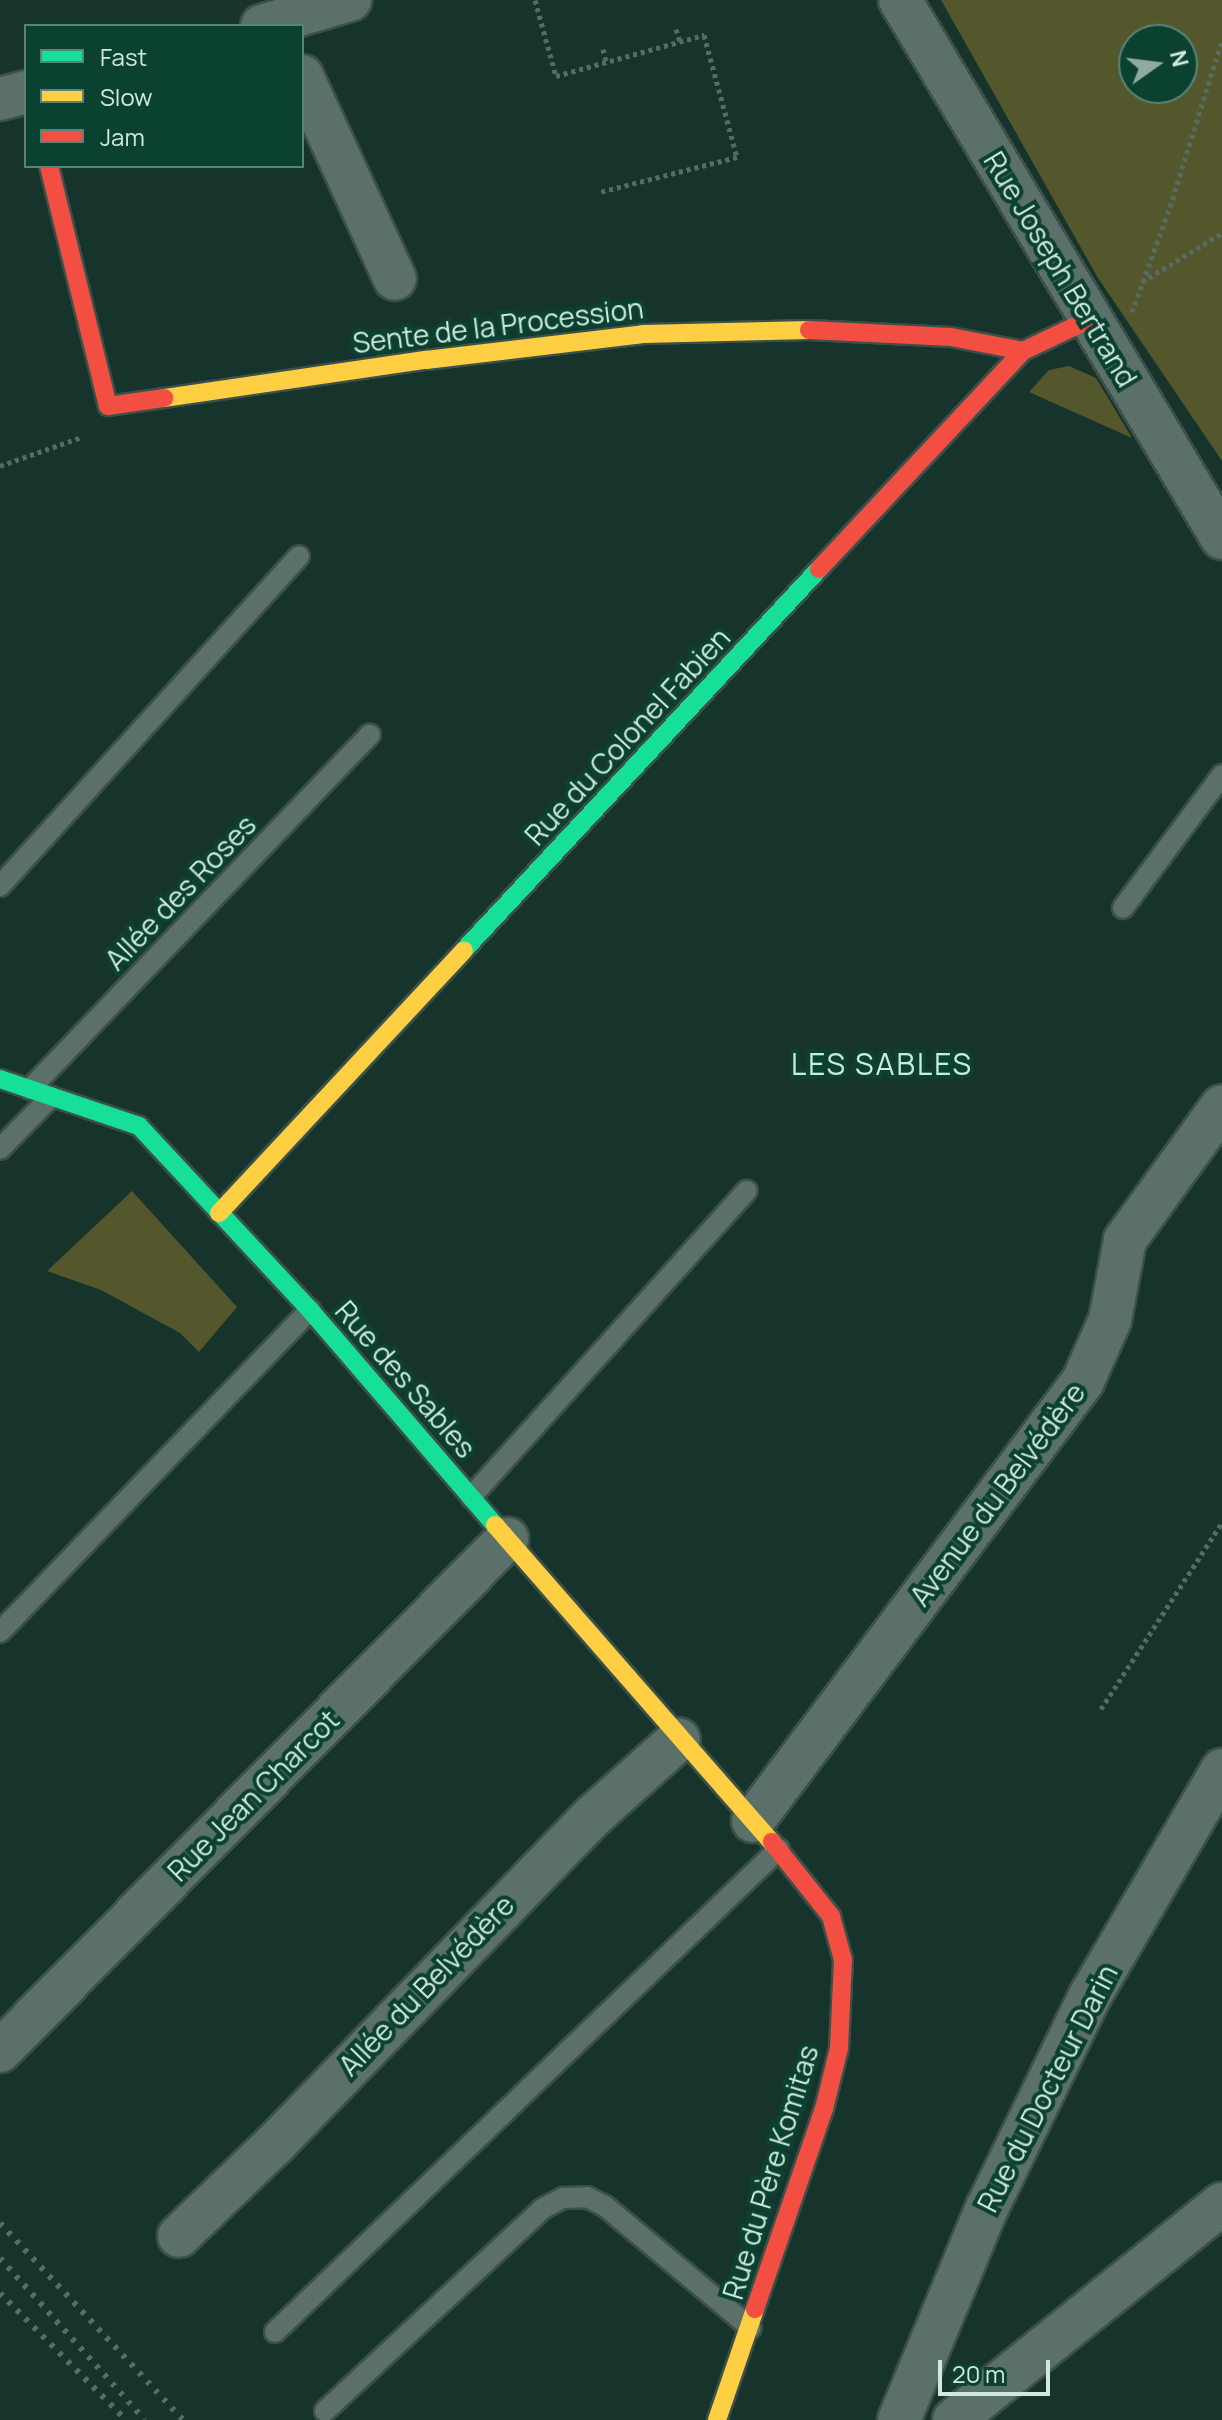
<!DOCTYPE html>
<html>
<head>
<meta charset="utf-8">
<style>
	body { margin:0 }
	#map { position:relative; width:1222px; height:2420px; overflow:hidden; background:#17342c; font-family:Manrope,sans-serif }
	div>[style] { position:absolute }
	[style*='--x'] { left:calc(var(--x)*1px); top:calc(var(--y)*1px); width:calc(var(--w)*1px); rotate:calc(var(--a)*1deg) }
	.green>* { inset:0; background:#53572b }
	.path>* { height:5px; margin-top:-2.5px; transform-origin:0; background:repeating-linear-gradient(90deg,#576b64 0 4px,transparent 0 8px) }
	.roads { filter:drop-shadow(2px 0 #3b5049) drop-shadow(-2px 0 #3b5049) drop-shadow(0 2px #3b5049) drop-shadow(0 -2px #3b5049) }
	.lane>* { height:20px; margin:-10px; padding:0 10px; transform-origin:10px; border-radius:10px; background:#5a7068 }
	.street>* { height:42px; margin:-21px; padding:0 21px; transform-origin:21px; border-radius:21px; background:#5a7068 }
	.fast>* { height:18px; margin:-9px; padding:0 9px; transform-origin:9px; border-radius:9px; background:#16e098 }
	.slow>* { height:18px; margin:-9px; padding:0 9px; transform-origin:9px; border-radius:9px; background:#ffcf43 }
	.jam>* { height:18px; margin:-9px; padding:0 9px; transform-origin:9px; border-radius:9px; background:#f24e42 }
	.rail>* { height:6px; margin-top:-3px; transform-origin:0; background:repeating-linear-gradient(90deg,#586c66 0 4px,transparent 0 12px) }
	span { translate:-50% -50%; white-space:nowrap; text-align:center; line-height:1.15; -webkit-text-stroke:8px #0a4131; paint-order:stroke }
	.street-label { font-size:28px; color:#d0e9df }
	.neighbourhood-label { font-size:30px; color:#d0e9df; letter-spacing:2px }
	.legend { position:absolute; left:24px; top:24px; width:280px; height:144px; box-sizing:border-box; background:#0a4131; border:2px solid #598477; margin:0; padding:10px 14px; list-style:none; font-size:24px; color:#d0e9df }
	.legend li { display:flex; align-items:center; gap:16px; height:40px }
	.legend b { width:40px; border:2px solid #598477 }
	.north { position:absolute; left:1118px; top:24px; width:80px; height:80px; box-sizing:border-box; background:#0a4131; border:2px solid #598477; border-radius:50%; rotate:76deg; font-size:22px; font-weight:700; line-height:32px; text-align:center; color:#d0e9df }
	.north::after { content:''; display:block; margin:auto; width:28px; height:36px; background:#8faaa0; clip-path:polygon(50% 0,100% 100%,50% 72%,0 100%) }
	.scale { position:absolute; left:938px; top:2360px; width:112px; height:36px; box-sizing:border-box; border:4px solid #d0e9df; border-top:0; padding-left:10px; font-size:24px; line-height:28px; white-space:nowrap; color:#d0e9df; -webkit-text-stroke:6px #0a4131; paint-order:stroke }
</style>
</head>
<body>
<div id="map">
	<div class="green">
		<i style="clip-path:polygon(evenodd,941px 0,1222px 0,1222px 461px,1098px 278px,941px 0,1134px 40px,1182px 40px,1182px 88px,1134px 88px,1134px 40px)"></i>
		<i style="clip-path:polygon(1069px 366px,1096px 378px,1132px 438px,1029px 392px,1049px 370px)"></i>
		<i style="clip-path:polygon(132px 1191px,237px 1307px,199px 1352px,180px 1333px,101px 1290px,47px 1271px)"></i>
	</div>
	<div class="path">
		<i style="--x:535;--y:0;--w:79;--a:74.6"></i>
		<i style="--x:556;--y:76;--w:154;--a:-15.5"></i>
		<i style="--x:704;--y:35;--w:126;--a:74.9"></i>
		<i style="--x:737;--y:157;--w:141;--a:165.7"></i>
		<i style="--x:676;--y:29;--w:14;--a:73"></i>
		<i style="--x:603;--y:49;--w:12;--a:76"></i>
		<i style="--x:1142;--y:282;--w:94;--a:-31.5"></i>
		<i style="--x:1132;--y:312;--w:112;--a:-70.1"></i>
		<i style="--x:1170;--y:207;--w:175;--a:-72.7"></i>
		<i style="--x:0;--y:466;--w:87;--a:-19.5"></i>
		<i style="--x:1101;--y:1709;--w:222;--a:-57"></i>
	</div>
	<div class="roads">
		<div class="lane">
			<i style="--x:0;--y:886;--w:445;--a:-47.8"></i>
			<i style="--x:1123;--y:908;--w:166;--a:-53.3"></i>
			<i style="--x:30;--y:1089;--w:491;--a:-46.2"></i>
			<i style="--x:0;--y:1149;--w:73;--a:-45.6"></i>
			<i style="--x:471;--y:1497;--w:412;--a:-48"></i>
			<i style="--x:0;--y:1632;--w:447;--a:-46.1"></i>
			<i style="--x:275;--y:2332;--w:698;--a:-43.78"></i>
			<i style="--x:325;--y:2411;--w:296;--a:-42.9"></i>
			<i style="--x:542;--y:2209;--w:24;--a:-28"></i>
			<i style="--x:563;--y:2198;--w:24;--a:-2"></i>
			<i style="--x:587;--y:2197;--w:20;--a:27"></i>
			<i style="--x:605;--y:2206;--w:190;--a:39.9"></i>
		</div>
		<div class="street">
			<i style="--x:900;--y:0;--w:627;--a:59.1"></i>
			<i style="--x:262;--y:26;--w:92;--a:-16.5"></i>
			<i style="--x:302;--y:76;--w:223;--a:65.4"></i>
			<i style="--x:0;--y:99;--w:27;--a:-15"></i>
			<i style="--x:753;--y:1821;--w:550;--a:-53.13"></i>
			<i style="--x:1083;--y:1381;--w:67;--a:-66.1"></i>
			<i style="--x:1110;--y:1320;--w:81;--a:-79.4"></i>
			<i style="--x:1125;--y:1240;--w:165;--a:-54.1"></i>
			<i style="--x:0;--y:2051;--w:721;--a:-45.28"></i>
			<i style="--x:179;--y:2236;--w:134;--a:-43.8"></i>
			<i style="--x:276;--y:2143;--w:455;--a:-45.9"></i>
			<i style="--x:593;--y:1816;--w:115;--a:-41.8"></i>
			<i style="--x:899;--y:2420;--w:230;--a:-67.5"></i>
			<i style="--x:987;--y:2208;--w:236;--a:-64.1"></i>
			<i style="--x:1090;--y:1996;--w:262;--a:-59.7"></i>
			<i style="--x:954;--y:2420;--w:344;--a:-38.9"></i>
		</div>
		<div class="fast">
			<i style="--x:464;--y:950;--w:521;--a:-47.02"></i>
			<i style="--x:0;--y:1079;--w:147;--a:18.7"></i>
			<i style="--x:139;--y:1126;--w:251;--a:47.1"></i>
			<i style="--x:310;--y:1310;--w:284;--a:49.3"></i>
		</div>
		<div class="slow">
			<i style="--x:164;--y:398;--w:265;--a:-8.3"></i>
			<i style="--x:426;--y:360;--w:219;--a:-6.8"></i>
			<i style="--x:643;--y:334;--w:166;--a:-1.4"></i>
			<i style="--x:219;--y:1213;--w:359;--a:-47"></i>
			<i style="--x:495;--y:1525;--w:421;--a:48.9"></i>
			<i style="--x:717;--y:2420;--w:117;--a:-71.1"></i>
		</div>
		<div class="jam">
			<i style="--x:49;--y:166;--w:247;--a:76.2"></i>
			<i style="--x:108;--y:406;--w:57;--a:-8.1"></i>
			<i style="--x:809;--y:330;--w:142;--a:2.8"></i>
			<i style="--x:951;--y:337;--w:73;--a:11"></i>
			<i style="--x:819;--y:569;--w:299;--a:-46.9"></i>
			<i style="--x:1023;--y:351;--w:74;--a:-25.5"></i>
			<i style="--x:755;--y:2309;--w:212;--a:-71"></i>
			<i style="--x:824;--y:2109;--w:63;--a:-76.2"></i>
			<i style="--x:839;--y:2048;--w:88;--a:-87.4"></i>
			<i style="--x:843;--y:1960;--w:46;--a:-105.3"></i>
			<i style="--x:831;--y:1916;--w:95;--a:-128.6"></i>
		</div>
	</div>
	<div class="rail">
		<i style="--x:0;--y:2223;--w:269;--a:47.1"></i>
		<i style="--x:0;--y:2258;--w:217;--a:48.2"></i>
		<i style="--x:0;--y:2293;--w:179;--a:45.2"></i>
	</div>
	<div class="street-label">
		<span style="left:1061px;top:269px;rotate:59deg">Rue Joseph Bertrand</span>
		<span style="left:498px;top:325px;rotate:-7deg">Sente de la Procession</span>
		<span style="left:627px;top:736px;rotate:-47deg">Rue du Colonel Fabien</span>
		<span style="left:180px;top:892px;rotate:-46deg">Allée des Roses</span>
		<span style="left:406px;top:1379px;rotate:49deg">Rue des Sables</span>
		<span style="left:997px;top:1494px;rotate:-53deg">Avenue du Belvédère</span>
		<span style="left:253px;top:1795px;rotate:-45deg">Rue Jean Charcot</span>
		<span style="left:426px;top:1985px;rotate:-46deg">Allée du Belvédère</span>
		<span style="left:1047px;top:2088px;rotate:-63deg">Rue du Docteur Darin</span>
		<span style="left:770px;top:2172px;rotate:-73deg">Rue du Père Komitas</span>
	</div>
	<div class="neighbourhood-label">
		<span style="left:882px;top:1064px">LES SABLES</span>
	</div>
	<ul class="legend">
	<li><b style="height:10px;background:#16e098"></b>Fast</li>
	<li><b style="height:10px;background:#ffcf43"></b>Slow</li>
	<li><b style="height:10px;background:#f24e42"></b>Jam</li>
	</ul>
	<div class="north">N</div>
	<div class="scale">20 m</div>
</div>
</body>
</html>
